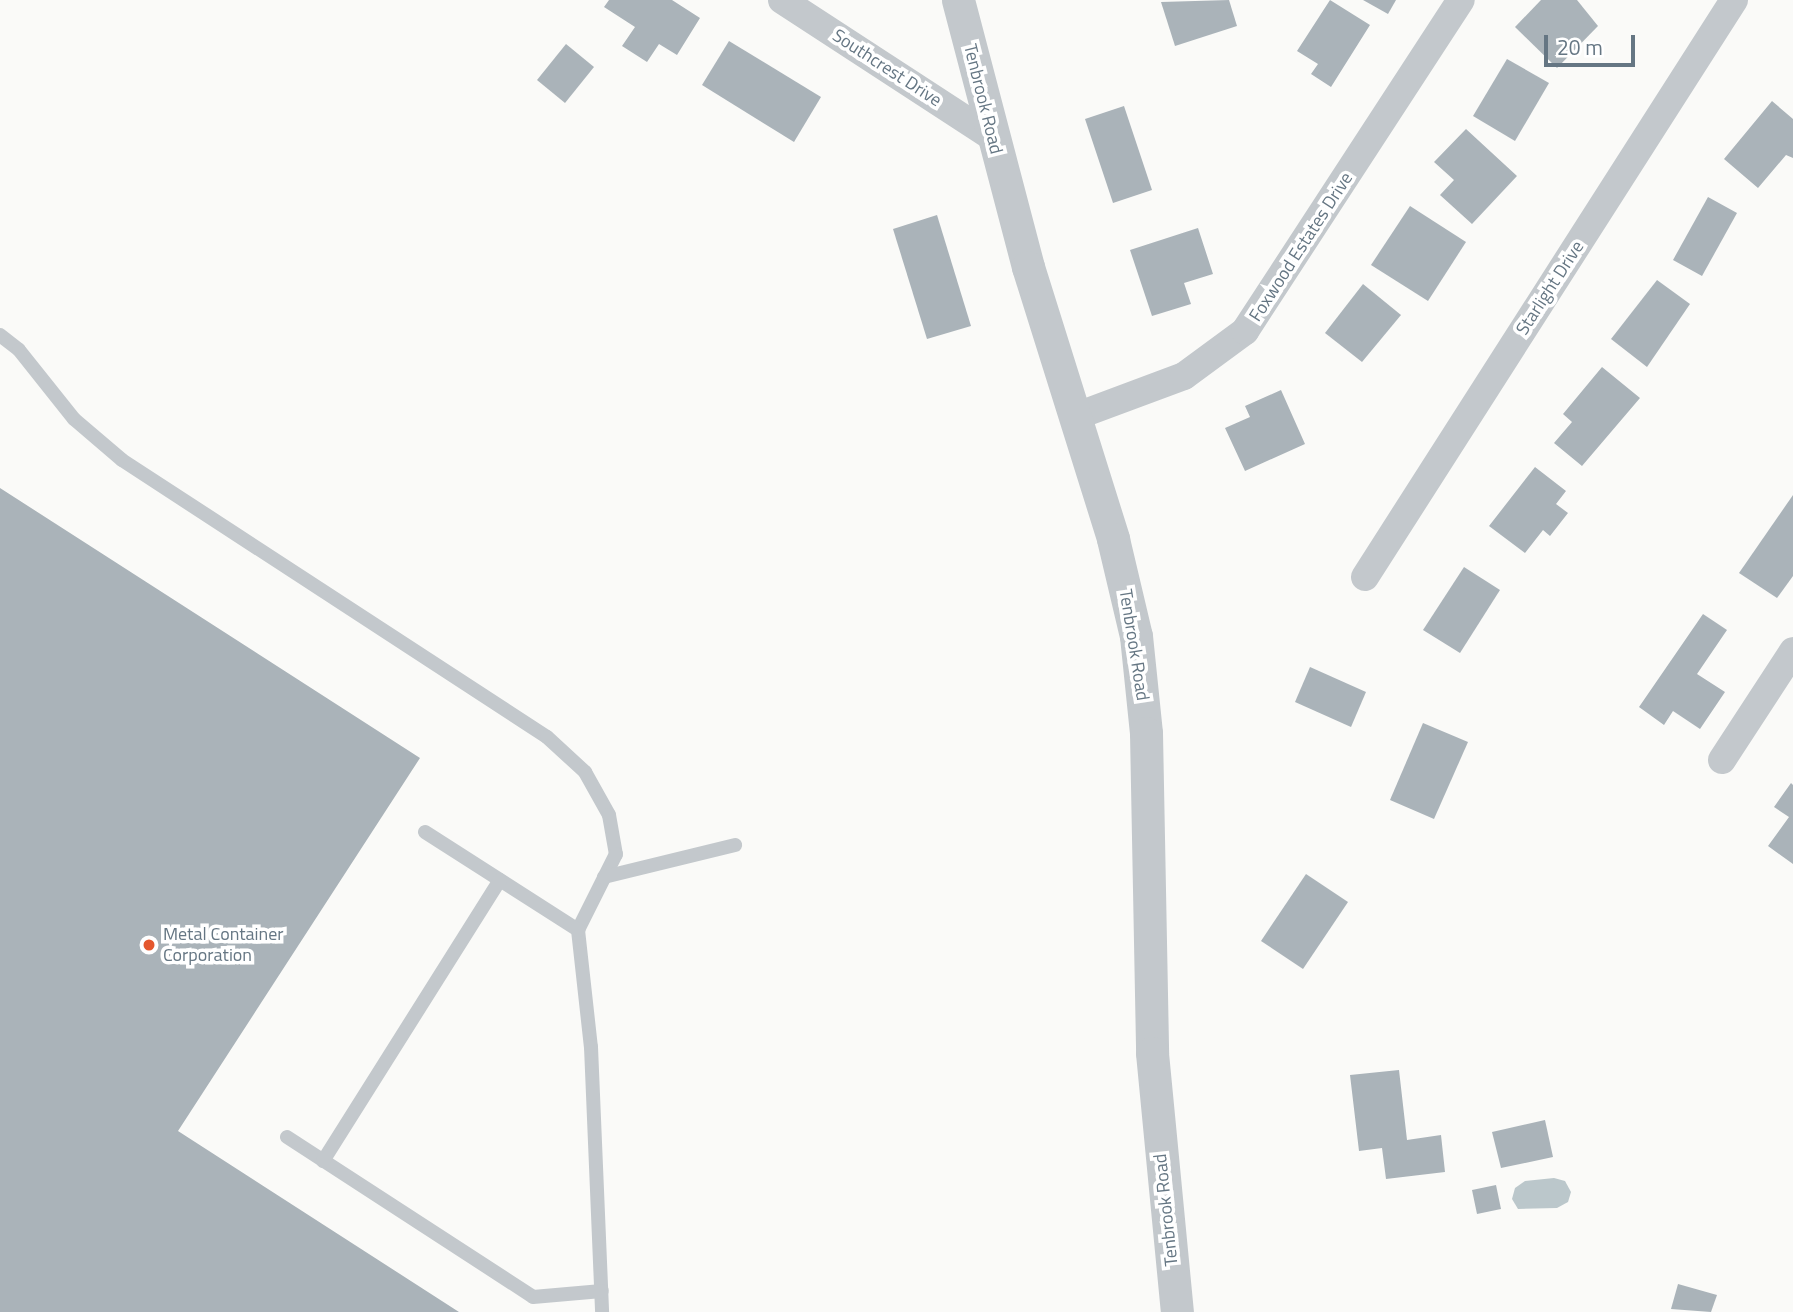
<!DOCTYPE html>
<html>
<head>
<meta charset="utf-8">
<style>
	body { margin:0 }
	#map { position:relative; width:1793px; height:1312px; overflow:hidden; background:#fafaf8; font-family:"Titillium Web",sans-serif }
	div>[style] { position:absolute }
	[style*='--x'] { left:calc(var(--x)*1px); top:calc(var(--y)*1px); width:calc(var(--w)*1px); rotate:calc(var(--a)*1deg) }
	.water>* { inset:0; background:#bbc7cb }
	.building>* { inset:0; background:#aab3b9 }
	.service>* { height:14px; margin:-7px; padding:0 7px; transform-origin:7px; border-radius:7px; background:#c3c8cc }
	.minor>* { height:28px; margin:-14px; padding:0 14px; transform-origin:14px; border-radius:14px; background:#c3c8cc }
	.tertiary>* { height:33px; margin:-16.5px; padding:0 16.5px; transform-origin:16.5px; border-radius:16.5px; background:#c3c8cc }
	.dots>* { width:19px; height:19px; translate:-50% -50%; box-sizing:border-box; border:4px solid #fff; border-radius:50% }
	span { translate:-50% -50%; white-space:nowrap; text-align:center; line-height:1.15; -webkit-text-stroke:7px #fff; paint-order:stroke }
	.street-label { font-size:18px; color:#657683 }
	.poi-label { font-size:18px; color:#657683 }
	.left { translate:0 -50%; text-align:left }
	.scale { position:absolute; left:1544px; top:35px; width:91px; height:32px; box-sizing:border-box; border:4px solid #657683; border-top:0; padding-left:9px; font-size:21px; line-height:24px; white-space:nowrap; color:#657683; -webkit-text-stroke:5px #fff; paint-order:stroke }
</style>
</head>
<body>
<div id="map">
	<div class="water">
		<i style="clip-path:polygon(1554px 1178px,1565px 1181px,1571px 1192px,1568px 1202px,1557px 1208px,1518px 1209px,1512px 1199px,1515px 1188px,1525px 1181px)"></i>
	</div>
	<div class="building">
		<i style="clip-path:polygon(609px 0,672px 0,700px 18px,677px 55px,659px 44px,647px 62px,622px 46px,635px 27px,604px 7px)"></i>
		<i style="clip-path:polygon(1229px 0,1237px 26px,1175px 46px,1161px 2px)"></i>
		<i style="clip-path:polygon(1330px 0,1370px 25px,1331px 87px,1311px 74px,1318px 64px,1297px 51px)"></i>
		<i style="clip-path:polygon(1363px 0,1396px 0,1388px 14px)"></i>
		<i style="clip-path:polygon(1541px 0,1577px 0,1598px 26px,1557px 68px,1515px 27px)"></i>
		<i style="clip-path:polygon(729px 41px,821px 97px,794px 142px,702px 85px)"></i>
		<i style="clip-path:polygon(566px 44px,594px 67px,565px 103px,537px 80px)"></i>
		<i style="clip-path:polygon(1507px 59px,1549px 83px,1515px 141px,1473px 116px)"></i>
		<i style="clip-path:polygon(1772px 101px,1793px 119px,1793px 158px,1786px 155px,1758px 188px,1724px 159px)"></i>
		<i style="clip-path:polygon(1124px 106px,1152px 190px,1113px 203px,1085px 119px)"></i>
		<i style="clip-path:polygon(1466px 129px,1517px 176px,1472px 224px,1440px 195px,1454px 180px,1434px 162px)"></i>
		<i style="clip-path:polygon(1708px 197px,1737px 213px,1702px 276px,1673px 260px)"></i>
		<i style="clip-path:polygon(1410px 206px,1466px 242px,1428px 301px,1371px 265px)"></i>
		<i style="clip-path:polygon(937px 215px,971px 326px,927px 339px,893px 229px)"></i>
		<i style="clip-path:polygon(1198px 228px,1213px 274px,1184px 283px,1191px 304px,1152px 316px,1130px 250px)"></i>
		<i style="clip-path:polygon(1657px 280px,1690px 304px,1647px 367px,1611px 339px)"></i>
		<i style="clip-path:polygon(1363px 284px,1401px 315px,1362px 362px,1325px 333px)"></i>
		<i style="clip-path:polygon(1602px 367px,1640px 398px,1582px 466px,1554px 443px,1572px 422px,1563px 414px)"></i>
		<i style="clip-path:polygon(1281px 390px,1305px 444px,1245px 471px,1225px 428px,1250px 417px,1245px 406px)"></i>
		<i style="clip-path:polygon(1535px 467px,1566px 491px,1556px 504px,1568px 513px,1550px 536px,1543px 530px,1525px 553px,1489px 526px)"></i>
		<i style="clip-path:polygon(0 488px,420px 758px,178px 1131px,459px 1312px,0 1312px)"></i>
		<i style="clip-path:polygon(1793px 495px,1793px 576px,1777px 598px,1739px 573px)"></i>
		<i style="clip-path:polygon(1464px 567px,1500px 590px,1460px 653px,1423px 630px)"></i>
		<i style="clip-path:polygon(1703px 614px,1727px 630px,1697px 674px,1725px 692px,1700px 729px,1673px 711px,1664px 725px,1639px 707px)"></i>
		<i style="clip-path:polygon(1310px 667px,1366px 692px,1351px 727px,1295px 702px)"></i>
		<i style="clip-path:polygon(1423px 723px,1468px 742px,1434px 819px,1390px 800px)"></i>
		<i style="clip-path:polygon(1791px 783px,1793px 785px,1793px 864px,1768px 846px,1789px 817px,1774px 807px)"></i>
		<i style="clip-path:polygon(1306px 874px,1348px 902px,1303px 969px,1261px 941px)"></i>
		<i style="clip-path:polygon(1399px 1070px,1407px 1140px,1441px 1135px,1445px 1172px,1386px 1179px,1382px 1148px,1359px 1151px,1350px 1075px)"></i>
		<i style="clip-path:polygon(1545px 1120px,1553px 1157px,1501px 1168px,1492px 1132px)"></i>
		<i style="clip-path:polygon(1496px 1185px,1501px 1209px,1477px 1214px,1472px 1190px)"></i>
		<i style="clip-path:polygon(1678px 1284px,1717px 1295px,1711px 1312px,1671px 1309px)"></i>
	</div>
	<div class="service">
		<i style="--x:0;--y:335;--w:24;--a:38"></i>
		<i style="--x:19;--y:350;--w:88;--a:51.4"></i>
		<i style="--x:74;--y:419;--w:63;--a:40.5"></i>
		<i style="--x:122;--y:460;--w:507;--a:33.09"></i>
		<i style="--x:547;--y:737;--w:52;--a:42.6"></i>
		<i style="--x:585;--y:772;--w:49;--a:60.8"></i>
		<i style="--x:609;--y:815;--w:40;--a:80"></i>
		<i style="--x:616;--y:854;--w:85;--a:116.6"></i>
		<i style="--x:578;--y:930;--w:118;--a:83.7"></i>
		<i style="--x:591;--y:1047;--w:265;--a:87.6"></i>
		<i style="--x:425;--y:832;--w:182;--a:32.6"></i>
		<i style="--x:604;--y:877;--w:135;--a:-13.7"></i>
		<i style="--x:287;--y:1137;--w:293;--a:33"></i>
		<i style="--x:533;--y:1297;--w:69;--a:-5"></i>
		<i style="--x:323;--y:1161;--w:332;--a:-57.8"></i>
	</div>
	<div class="minor">
		<i style="--x:782;--y:0;--w:251;--a:33.1"></i>
		<i style="--x:1074;--y:417;--w:117;--a:-20.4"></i>
		<i style="--x:1184;--y:376;--w:76;--a:-36.4"></i>
		<i style="--x:1245;--y:331;--w:395;--a:-56.9"></i>
		<i style="--x:1365;--y:577;--w:685;--a:-57.4"></i>
		<i style="--x:1722;--y:760;--w:130;--a:-56.9"></i>
	</div>
	<div class="tertiary">
		<i style="--x:958;--y:0;--w:276;--a:75.3"></i>
		<i style="--x:1028;--y:267;--w:285;--a:72.6"></i>
		<i style="--x:1113;--y:539;--w:100;--a:76.7"></i>
		<i style="--x:1136;--y:636;--w:98;--a:84.1"></i>
		<i style="--x:1146;--y:733;--w:320;--a:88.9"></i>
		<i style="--x:1152;--y:1053;--w:260;--a:84.5"></i>
	</div>
	<div class="dots">
		<i style="left:149px;top:945px;background:#e4572e"></i>
	</div>
	<div class="street-label">
		<span style="left:887px;top:68px;rotate:33deg">Southcrest Drive</span>
		<span style="left:983px;top:99px;rotate:76deg">Tenbrook Road</span>
		<span style="left:1301px;top:247px;rotate:-57deg">Foxwood Estates Drive</span>
		<span style="left:1550px;top:288px;rotate:-57deg">Starlight Drive</span>
		<span style="left:1134px;top:645px;rotate:81deg">Tenbrook Road</span>
		<span style="left:1166px;top:1210px;rotate:-96deg">Tenbrook Road</span>
	</div>
	<div class="poi-label">
		<span class="left" style="left:163px;top:945px">Metal Container<br>Corporation</span>
	</div>
	<div class="scale">20 m</div>
</div>
</body>
</html>
